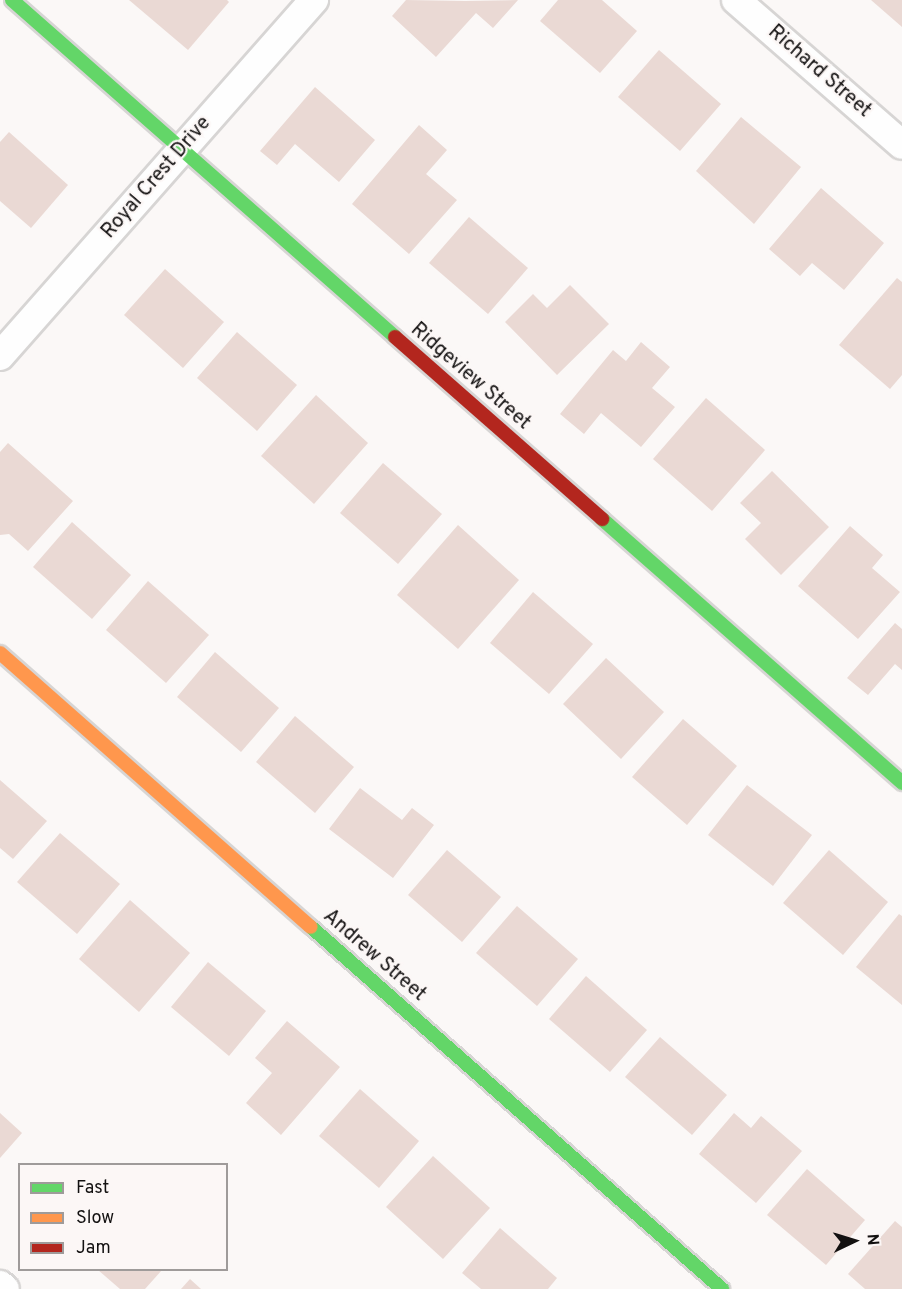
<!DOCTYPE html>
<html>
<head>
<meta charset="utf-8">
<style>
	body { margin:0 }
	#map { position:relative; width:902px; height:1289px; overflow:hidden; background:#fbf8f7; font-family:Overpass,sans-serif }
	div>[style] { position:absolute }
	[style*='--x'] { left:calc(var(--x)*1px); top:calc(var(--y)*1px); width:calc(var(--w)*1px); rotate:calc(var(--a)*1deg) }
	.building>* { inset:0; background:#ead9d4 }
	.roads { filter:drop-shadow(2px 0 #d7d5d4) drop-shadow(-2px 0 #d7d5d4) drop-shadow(0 2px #d7d5d4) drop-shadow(0 -2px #d7d5d4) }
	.street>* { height:28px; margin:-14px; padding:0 14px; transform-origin:14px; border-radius:14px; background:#fefefe }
	.fast>* { height:14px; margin:-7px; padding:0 7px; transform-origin:7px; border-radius:7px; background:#63d668 }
	.slow>* { height:14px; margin:-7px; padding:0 7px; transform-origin:7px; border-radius:7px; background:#ff974d }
	.jam>* { height:14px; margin:-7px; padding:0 7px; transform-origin:7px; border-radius:7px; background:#b3261e }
	span { translate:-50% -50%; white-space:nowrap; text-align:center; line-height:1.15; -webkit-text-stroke:4.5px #fcf7f6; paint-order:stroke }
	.street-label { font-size:20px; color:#131111 }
	.legend { position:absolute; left:18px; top:1163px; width:210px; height:108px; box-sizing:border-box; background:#fcf7f6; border:2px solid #9f9b9a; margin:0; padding:8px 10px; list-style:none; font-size:18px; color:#131111 }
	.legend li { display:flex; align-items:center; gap:12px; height:30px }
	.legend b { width:30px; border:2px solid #9f9b9a }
	.north { position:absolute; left:824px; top:1211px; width:60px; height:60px; -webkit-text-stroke:4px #fcf7f6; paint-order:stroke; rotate:86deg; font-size:16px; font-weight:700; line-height:24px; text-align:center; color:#131111 }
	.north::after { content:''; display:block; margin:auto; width:21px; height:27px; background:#131111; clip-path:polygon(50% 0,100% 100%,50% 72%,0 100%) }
</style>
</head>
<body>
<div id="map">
	<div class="building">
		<i style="clip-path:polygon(129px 0,227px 0,229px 2px,188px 50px)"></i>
		<i style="clip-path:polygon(406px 0,465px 1px,518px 0,493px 28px,476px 13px,436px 57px,392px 16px)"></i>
		<i style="clip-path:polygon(558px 0,602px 0,637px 31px,600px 73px,540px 21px)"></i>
		<i style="clip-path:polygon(871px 0,902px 0,902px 27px)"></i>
		<i style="clip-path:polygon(659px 50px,721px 104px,680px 151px,618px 97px)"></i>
		<i style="clip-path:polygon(315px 87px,375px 140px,339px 182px,295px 144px,277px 165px,260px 151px)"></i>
		<i style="clip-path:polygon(741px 117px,801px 167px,754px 224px,696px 171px)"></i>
		<i style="clip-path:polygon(419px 125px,447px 150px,426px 174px,457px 200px,409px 254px,352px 204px)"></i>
		<i style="clip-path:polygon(9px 132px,68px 185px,31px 228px,0 201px,0 142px)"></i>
		<i style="clip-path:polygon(821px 188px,884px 243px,844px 290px,812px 263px,800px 276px,769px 249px)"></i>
		<i style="clip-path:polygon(469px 217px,528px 268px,488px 314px,429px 263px)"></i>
		<i style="clip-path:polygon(165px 269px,224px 322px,183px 368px,124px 315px)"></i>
		<i style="clip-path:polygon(897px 278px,902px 282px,902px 375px,890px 389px,839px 345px)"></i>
		<i style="clip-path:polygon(570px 285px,609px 324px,557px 375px,505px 322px,533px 294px,547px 308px)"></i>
		<i style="clip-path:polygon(237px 332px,297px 385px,257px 431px,197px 378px)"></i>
		<i style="clip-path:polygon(641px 342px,670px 367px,652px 388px,675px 407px,641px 447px,601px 413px,584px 434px,560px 414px,613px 350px,626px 361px)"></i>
		<i style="clip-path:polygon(316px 395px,368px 443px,314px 504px,261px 456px)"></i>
		<i style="clip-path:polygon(706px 398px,765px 450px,712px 511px,653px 459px)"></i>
		<i style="clip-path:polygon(8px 443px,73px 501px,28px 551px,9px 534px,0 535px,0 452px)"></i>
		<i style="clip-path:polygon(383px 463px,442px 514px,398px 564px,340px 513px)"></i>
		<i style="clip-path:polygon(772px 471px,829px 527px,781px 575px,745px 539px,761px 523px,740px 503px)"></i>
		<i style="clip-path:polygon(72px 522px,131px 575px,92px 619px,33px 567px)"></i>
		<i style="clip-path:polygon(458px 525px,519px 580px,458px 649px,397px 595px)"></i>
		<i style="clip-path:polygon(850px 526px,883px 555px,872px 568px,900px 592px,858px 639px,798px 586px)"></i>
		<i style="clip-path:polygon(148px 581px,209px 635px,166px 683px,106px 630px)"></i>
		<i style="clip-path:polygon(533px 592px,593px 644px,549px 694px,490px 643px)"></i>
		<i style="clip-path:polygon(895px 623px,902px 629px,902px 670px,895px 664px,868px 695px,847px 678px)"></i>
		<i style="clip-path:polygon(215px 652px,279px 708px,241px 752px,177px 697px)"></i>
		<i style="clip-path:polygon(606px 658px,664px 712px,621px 759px,563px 704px)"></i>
		<i style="clip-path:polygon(295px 716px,354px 767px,315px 813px,256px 762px)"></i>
		<i style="clip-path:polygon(683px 719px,737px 766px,687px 825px,632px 777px)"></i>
		<i style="clip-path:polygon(0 780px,47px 821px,13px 859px,0 848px)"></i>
		<i style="clip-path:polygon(747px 785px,812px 835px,773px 886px,708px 835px)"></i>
		<i style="clip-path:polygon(360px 788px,402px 820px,412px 808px,434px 825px,393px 878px,329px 829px)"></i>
		<i style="clip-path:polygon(60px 833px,120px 884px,77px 934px,17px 882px)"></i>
		<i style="clip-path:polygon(447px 850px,501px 897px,462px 942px,408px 895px)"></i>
		<i style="clip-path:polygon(829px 850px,888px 902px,843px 955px,783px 903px)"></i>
		<i style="clip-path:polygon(130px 900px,190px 953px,139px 1012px,79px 959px)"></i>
		<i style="clip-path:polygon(517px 906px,578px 959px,537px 1006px,476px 953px)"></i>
		<i style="clip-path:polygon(899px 914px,902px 916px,902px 1005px,856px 967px)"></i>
		<i style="clip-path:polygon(208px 962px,266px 1011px,229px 1056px,171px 1007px)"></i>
		<i style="clip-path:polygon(586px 976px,647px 1030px,610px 1072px,549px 1019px)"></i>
		<i style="clip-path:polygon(287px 1021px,340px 1067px,281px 1135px,246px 1103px,272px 1073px,255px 1058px)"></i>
		<i style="clip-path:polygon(660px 1037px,727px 1095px,692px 1135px,625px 1077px)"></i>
		<i style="clip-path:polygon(360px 1089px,419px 1141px,379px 1188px,319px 1136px)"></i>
		<i style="clip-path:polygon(0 1113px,22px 1133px,0 1158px)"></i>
		<i style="clip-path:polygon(734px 1113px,751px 1128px,761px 1116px,802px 1151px,756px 1203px,699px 1154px)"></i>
		<i style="clip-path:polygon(433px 1156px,490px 1208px,443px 1259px,386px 1207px)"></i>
		<i style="clip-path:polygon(807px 1169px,865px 1220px,826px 1265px,767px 1215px)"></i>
		<i style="clip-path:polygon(895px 1221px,902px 1227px,902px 1289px,865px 1289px,848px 1274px)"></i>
		<i style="clip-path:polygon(500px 1228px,557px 1278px,548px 1289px,481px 1289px,462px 1273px)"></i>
		<i style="clip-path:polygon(98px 1270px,162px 1270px,145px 1289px,120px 1289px)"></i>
		<i style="clip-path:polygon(190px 1279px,201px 1289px,181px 1289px)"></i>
	</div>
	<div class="roads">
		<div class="street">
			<i style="--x:736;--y:0;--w:220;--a:41.1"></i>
			<i style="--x:0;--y:356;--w:475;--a:-48.6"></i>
			<i style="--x:0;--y:1285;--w:6;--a:39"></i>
		</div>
		<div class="fast">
			<i style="--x:12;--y:0;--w:510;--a:41.34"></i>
			<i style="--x:602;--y:519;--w:400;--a:41.3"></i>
			<i style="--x:311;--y:927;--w:548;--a:41.37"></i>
		</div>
		<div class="slow">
			<i style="--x:0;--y:653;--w:414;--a:41.4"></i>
		</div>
		<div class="jam">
			<i style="--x:395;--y:337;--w:276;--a:41.3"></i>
		</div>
	</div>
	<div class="street-label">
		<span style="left:819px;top:72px;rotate:41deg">Richard Street</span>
		<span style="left:157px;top:178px;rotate:-49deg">Royal Crest Drive</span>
		<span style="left:470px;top:377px;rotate:41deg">Ridgeview Street</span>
		<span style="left:374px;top:956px;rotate:41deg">Andrew Street</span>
	</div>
	<ul class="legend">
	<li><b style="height:8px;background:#63d668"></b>Fast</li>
	<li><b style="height:8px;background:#ff974d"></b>Slow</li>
	<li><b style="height:8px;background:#b3261e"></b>Jam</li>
	</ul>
	<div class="north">N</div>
</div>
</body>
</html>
